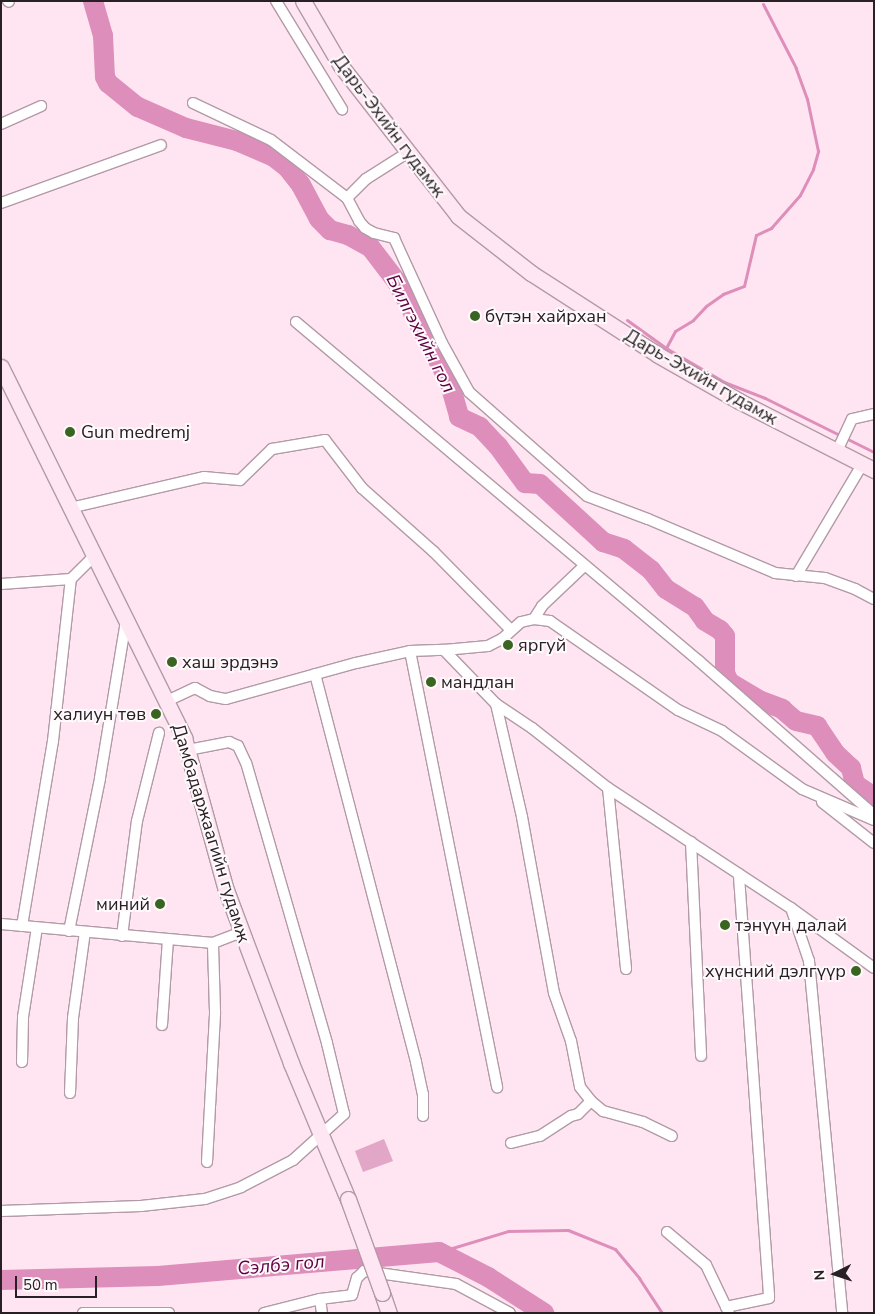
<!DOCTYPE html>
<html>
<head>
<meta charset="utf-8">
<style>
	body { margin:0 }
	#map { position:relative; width:875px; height:1314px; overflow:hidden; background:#ffe5f2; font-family:"Nunito Sans",sans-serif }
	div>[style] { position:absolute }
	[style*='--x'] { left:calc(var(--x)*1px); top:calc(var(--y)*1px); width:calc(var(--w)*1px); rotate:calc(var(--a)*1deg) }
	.green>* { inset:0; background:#e2a6c6 }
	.stream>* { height:3px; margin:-1.5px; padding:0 1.5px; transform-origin:1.5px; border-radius:1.5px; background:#de8eba }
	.river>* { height:20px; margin:-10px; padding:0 10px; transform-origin:10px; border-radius:10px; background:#de8eba }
	.roads { filter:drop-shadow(1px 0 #b29aa6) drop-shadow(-1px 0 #b29aa6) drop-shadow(0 1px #b29aa6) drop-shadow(0 -1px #b29aa6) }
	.minor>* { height:10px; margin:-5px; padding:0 5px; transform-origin:5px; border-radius:5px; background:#fff }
	.secondary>* { height:15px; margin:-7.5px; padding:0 7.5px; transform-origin:7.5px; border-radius:7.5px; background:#fee7f3 }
	.bridges { filter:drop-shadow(1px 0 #b29aa6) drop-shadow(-1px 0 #b29aa6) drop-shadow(0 1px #b29aa6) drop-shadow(0 -1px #b29aa6) }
	.secondary-bridge>* { height:15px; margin:-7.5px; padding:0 7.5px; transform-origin:7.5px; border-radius:7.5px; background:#fee7f3 }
	.dots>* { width:14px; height:14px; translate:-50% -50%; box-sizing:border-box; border:2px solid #fef9fb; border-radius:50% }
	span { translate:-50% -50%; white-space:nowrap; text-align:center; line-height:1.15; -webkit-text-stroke:4px #fef9fb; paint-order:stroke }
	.street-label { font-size:18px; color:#292025 }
	.poi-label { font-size:18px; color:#292025 }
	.left { translate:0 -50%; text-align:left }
	.right { translate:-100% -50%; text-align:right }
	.water-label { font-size:19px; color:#610043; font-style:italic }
	.frame { position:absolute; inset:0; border:2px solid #292025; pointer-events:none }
	.north { position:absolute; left:810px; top:1249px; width:50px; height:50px; -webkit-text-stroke:4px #fef9fb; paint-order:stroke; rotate:266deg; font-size:14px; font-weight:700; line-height:20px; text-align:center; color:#292025 }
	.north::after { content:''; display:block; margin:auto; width:18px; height:22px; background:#292025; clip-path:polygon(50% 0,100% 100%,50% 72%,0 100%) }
	.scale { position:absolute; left:15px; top:1276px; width:82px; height:22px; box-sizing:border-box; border:2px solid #292025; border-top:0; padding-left:6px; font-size:15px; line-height:18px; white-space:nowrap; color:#292025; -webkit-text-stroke:4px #fef9fb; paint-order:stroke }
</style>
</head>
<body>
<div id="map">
	<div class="green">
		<i style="clip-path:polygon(384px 1139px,393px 1161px,363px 1172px,355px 1151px)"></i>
	</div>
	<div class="stream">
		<i style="--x:627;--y:320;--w:48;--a:35.7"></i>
		<i style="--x:666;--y:348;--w:67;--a:30.4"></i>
		<i style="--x:724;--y:382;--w:44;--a:21.3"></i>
		<i style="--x:765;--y:398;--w:122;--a:26.4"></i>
		<i style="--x:666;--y:348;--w:19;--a:-62"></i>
		<i style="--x:675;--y:331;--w:21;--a:-31"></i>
		<i style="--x:693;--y:320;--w:19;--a:-47"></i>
		<i style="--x:706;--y:306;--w:21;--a:-35"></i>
		<i style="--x:723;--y:294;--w:22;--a:-21"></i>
		<i style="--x:744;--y:286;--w:52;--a:-76.8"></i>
		<i style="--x:756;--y:235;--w:17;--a:-25"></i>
		<i style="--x:771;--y:228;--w:44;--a:-48.7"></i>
		<i style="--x:800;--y:195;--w:29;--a:-63"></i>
		<i style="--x:813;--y:169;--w:19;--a:-74"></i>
		<i style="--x:818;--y:151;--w:53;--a:-101.9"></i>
		<i style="--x:807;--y:99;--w:33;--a:-110"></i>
		<i style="--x:796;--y:68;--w:72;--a:-117.3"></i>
		<i style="--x:439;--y:1252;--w:72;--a:-16.9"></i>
		<i style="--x:508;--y:1231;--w:60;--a:-1"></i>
		<i style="--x:568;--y:1230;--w:51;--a:22"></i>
		<i style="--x:615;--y:1249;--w:38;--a:50"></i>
		<i style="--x:639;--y:1278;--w:42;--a:56.7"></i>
	</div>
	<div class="river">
		<i style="--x:93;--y:1;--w:36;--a:74"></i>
		<i style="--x:103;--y:36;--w:41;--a:87.2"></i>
		<i style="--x:105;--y:77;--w:7;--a:63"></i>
		<i style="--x:108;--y:83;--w:38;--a:39"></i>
		<i style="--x:138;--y:107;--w:52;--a:23.6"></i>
		<i style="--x:186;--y:128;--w:53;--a:14.3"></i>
		<i style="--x:237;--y:141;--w:40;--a:23.4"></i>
		<i style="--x:274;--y:157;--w:16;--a:38"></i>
		<i style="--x:287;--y:167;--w:23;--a:52"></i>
		<i style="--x:301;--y:185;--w:38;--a:62"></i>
		<i style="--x:319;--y:219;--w:16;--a:45"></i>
		<i style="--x:330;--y:230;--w:19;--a:16"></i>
		<i style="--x:348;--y:235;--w:26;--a:29"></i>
		<i style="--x:371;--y:248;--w:43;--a:52.6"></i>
		<i style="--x:397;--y:282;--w:112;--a:62.3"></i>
		<i style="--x:449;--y:381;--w:37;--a:74"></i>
		<i style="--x:459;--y:417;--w:23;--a:25"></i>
		<i style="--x:480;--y:427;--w:26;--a:47"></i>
		<i style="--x:498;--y:446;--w:46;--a:53.9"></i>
		<i style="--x:525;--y:483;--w:15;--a:4"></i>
		<i style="--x:540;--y:484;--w:86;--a:42.6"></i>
		<i style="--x:603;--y:542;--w:22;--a:18"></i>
		<i style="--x:624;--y:549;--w:34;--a:38"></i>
		<i style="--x:651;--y:570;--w:24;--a:52"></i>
		<i style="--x:666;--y:589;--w:34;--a:32"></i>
		<i style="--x:695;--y:607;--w:17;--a:54"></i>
		<i style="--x:705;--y:621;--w:17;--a:31"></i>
		<i style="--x:720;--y:630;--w:8;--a:50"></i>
		<i style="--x:725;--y:636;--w:37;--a:90"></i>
		<i style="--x:725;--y:673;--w:10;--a:66"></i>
		<i style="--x:729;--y:682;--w:35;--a:31"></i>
		<i style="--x:759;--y:700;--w:25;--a:21"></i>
		<i style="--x:782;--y:709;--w:18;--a:41"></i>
		<i style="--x:796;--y:721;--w:22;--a:13"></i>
		<i style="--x:817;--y:726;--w:32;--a:56"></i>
		<i style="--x:835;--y:753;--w:22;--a:43"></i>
		<i style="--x:851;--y:768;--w:16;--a:76"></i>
		<i style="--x:855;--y:784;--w:23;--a:34"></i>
		<i style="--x:1;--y:1280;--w:157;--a:-1.5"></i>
		<i style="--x:158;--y:1276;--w:282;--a:-4.9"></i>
		<i style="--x:439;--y:1252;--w:55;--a:27"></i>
		<i style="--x:488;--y:1277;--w:67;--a:32.7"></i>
	</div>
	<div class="roads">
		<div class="minor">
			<i style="--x:8;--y:1;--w:1;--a:45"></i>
			<i style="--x:276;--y:1;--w:127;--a:58.6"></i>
			<i style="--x:193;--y:103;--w:86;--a:25.4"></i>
			<i style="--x:271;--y:140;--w:96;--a:37.3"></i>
			<i style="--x:347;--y:198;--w:27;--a:-45"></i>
			<i style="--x:366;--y:179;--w:49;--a:-32.4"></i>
			<i style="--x:1;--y:124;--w:44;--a:-24.2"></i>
			<i style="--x:347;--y:198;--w:26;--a:62"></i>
			<i style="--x:359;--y:221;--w:9;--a:49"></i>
			<i style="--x:365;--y:228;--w:10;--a:29"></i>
			<i style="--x:374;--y:233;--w:21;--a:14"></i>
			<i style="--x:394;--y:238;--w:115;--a:65.4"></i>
			<i style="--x:442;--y:343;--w:56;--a:61.1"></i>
			<i style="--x:469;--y:392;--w:157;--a:41.4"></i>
			<i style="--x:587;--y:496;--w:65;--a:20.7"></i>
			<i style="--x:648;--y:519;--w:138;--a:23"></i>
			<i style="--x:775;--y:573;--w:50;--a:5.7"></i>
			<i style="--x:825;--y:578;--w:32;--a:20"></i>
			<i style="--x:855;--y:589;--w:21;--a:28"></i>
			<i style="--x:1;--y:203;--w:170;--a:-19.9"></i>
			<i style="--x:296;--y:322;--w:527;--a:40.07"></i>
			<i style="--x:699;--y:661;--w:233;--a:41.3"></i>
			<i style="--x:837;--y:451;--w:35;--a:-65"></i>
			<i style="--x:852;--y:419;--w:23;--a:-13"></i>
			<i style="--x:70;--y:508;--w:138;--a:-13"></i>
			<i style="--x:204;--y:477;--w:36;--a:5"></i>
			<i style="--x:240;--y:480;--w:45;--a:-44.1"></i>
			<i style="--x:272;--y:449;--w:54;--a:-9.6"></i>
			<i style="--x:325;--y:440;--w:61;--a:52.4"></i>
			<i style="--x:362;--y:488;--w:95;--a:41.6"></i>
			<i style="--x:433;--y:551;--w:111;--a:45.4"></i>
			<i style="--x:796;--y:576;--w:129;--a:-59.3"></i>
			<i style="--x:1;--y:584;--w:70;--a:-4.1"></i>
			<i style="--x:71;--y:579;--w:33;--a:-45"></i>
			<i style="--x:534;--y:619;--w:15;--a:-58"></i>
			<i style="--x:542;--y:606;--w:59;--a:-43.6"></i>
			<i style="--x:444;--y:650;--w:44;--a:-5.2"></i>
			<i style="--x:488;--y:646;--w:16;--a:-27"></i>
			<i style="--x:502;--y:639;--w:25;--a:-42"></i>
			<i style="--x:521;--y:622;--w:13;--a:-13"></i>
			<i style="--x:534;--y:619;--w:16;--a:7"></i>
			<i style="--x:550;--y:621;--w:156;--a:34.8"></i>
			<i style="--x:678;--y:710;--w:49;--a:25.5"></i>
			<i style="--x:722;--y:731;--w:99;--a:35.9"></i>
			<i style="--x:802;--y:789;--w:78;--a:23.3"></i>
			<i style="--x:410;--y:651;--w:445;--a:78.7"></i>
			<i style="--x:315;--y:674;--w:401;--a:75.4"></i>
			<i style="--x:416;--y:1062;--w:33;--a:78"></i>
			<i style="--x:423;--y:1094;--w:22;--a:90"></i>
			<i style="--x:167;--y:701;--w:31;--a:-25"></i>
			<i style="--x:195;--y:688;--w:17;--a:28"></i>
			<i style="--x:210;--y:696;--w:16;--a:11"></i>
			<i style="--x:226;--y:699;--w:135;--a:-15.5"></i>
			<i style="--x:356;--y:663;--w:55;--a:-12.5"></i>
			<i style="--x:410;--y:651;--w:34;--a:-2"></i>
			<i style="--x:444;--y:650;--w:75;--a:46.1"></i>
			<i style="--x:496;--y:704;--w:43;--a:33.7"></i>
			<i style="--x:532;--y:728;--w:97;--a:38.3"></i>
			<i style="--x:608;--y:788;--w:219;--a:33.3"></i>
			<i style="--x:791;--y:908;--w:102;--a:35.9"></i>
			<i style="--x:496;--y:704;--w:116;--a:77"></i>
			<i style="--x:522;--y:817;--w:179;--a:79.7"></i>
			<i style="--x:554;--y:993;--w:51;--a:70.5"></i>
			<i style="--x:571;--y:1041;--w:47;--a:78.9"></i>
			<i style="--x:580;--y:1087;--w:18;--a:52"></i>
			<i style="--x:591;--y:1101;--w:16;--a:40"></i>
			<i style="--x:603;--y:1111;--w:41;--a:15.4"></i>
			<i style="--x:643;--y:1122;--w:32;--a:26"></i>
			<i style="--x:608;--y:788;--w:182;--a:84.3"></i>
			<i style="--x:822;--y:802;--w:66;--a:38.3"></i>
			<i style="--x:691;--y:842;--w:214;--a:87.3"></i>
			<i style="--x:791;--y:908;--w:56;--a:71.2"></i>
			<i style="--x:809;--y:961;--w:354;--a:84.6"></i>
			<i style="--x:1;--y:924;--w:213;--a:5.1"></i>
			<i style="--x:213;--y:943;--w:31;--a:-21"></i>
			<i style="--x:22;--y:926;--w:188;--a:-80.5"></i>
			<i style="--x:53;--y:741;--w:163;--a:-83.7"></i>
			<i style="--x:69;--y:931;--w:156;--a:-78.5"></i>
			<i style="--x:100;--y:778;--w:159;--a:-80.6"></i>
			<i style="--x:122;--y:936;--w:116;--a:-82.6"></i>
			<i style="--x:137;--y:821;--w:91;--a:-76"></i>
			<i style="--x:162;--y:1025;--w:85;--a:-86"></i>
			<i style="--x:22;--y:1062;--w:45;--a:-88.7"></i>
			<i style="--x:23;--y:1017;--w:90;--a:-81.1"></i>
			<i style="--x:70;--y:1093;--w:75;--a:-87.7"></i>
			<i style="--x:73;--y:1018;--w:87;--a:-82.1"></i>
			<i style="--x:511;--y:1143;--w:30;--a:-14"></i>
			<i style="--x:540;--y:1136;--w:37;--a:-33"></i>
			<i style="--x:571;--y:1116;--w:7;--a:-16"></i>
			<i style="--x:578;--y:1114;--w:18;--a:-45"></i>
			<i style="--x:207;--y:1162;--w:150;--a:-86.9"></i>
			<i style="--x:215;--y:1012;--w:69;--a:-91.7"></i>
			<i style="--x:1;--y:1211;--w:140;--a:-2"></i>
			<i style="--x:141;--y:1206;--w:64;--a:-6.2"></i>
			<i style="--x:205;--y:1199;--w:38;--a:-18"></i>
			<i style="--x:241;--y:1187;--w:59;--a:-27.4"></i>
			<i style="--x:293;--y:1160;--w:69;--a:-42"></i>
			<i style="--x:344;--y:1114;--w:73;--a:-103.5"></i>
			<i style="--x:327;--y:1043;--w:291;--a:-106.1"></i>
			<i style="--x:246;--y:763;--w:19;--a:-115"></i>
			<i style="--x:238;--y:746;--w:10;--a:-156"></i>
			<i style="--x:229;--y:742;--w:42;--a:169"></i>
			<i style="--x:667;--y:1232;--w:51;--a:40.2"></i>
			<i style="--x:706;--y:1265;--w:53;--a:64.4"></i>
			<i style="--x:320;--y:1299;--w:14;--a:82"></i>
			<i style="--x:726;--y:1307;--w:44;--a:-11.8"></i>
			<i style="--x:769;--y:1298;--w:3;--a:-90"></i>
			<i style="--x:769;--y:1295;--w:422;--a:-94.1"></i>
			<i style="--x:83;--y:1313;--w:86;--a:0"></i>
			<i style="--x:264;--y:1313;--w:58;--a:-14"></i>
			<i style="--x:320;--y:1299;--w:32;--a:-7"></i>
			<i style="--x:352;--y:1295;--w:18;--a:-74"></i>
			<i style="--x:357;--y:1278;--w:10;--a:-45"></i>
			<i style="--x:364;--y:1271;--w:93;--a:8"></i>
			<i style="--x:456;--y:1284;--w:61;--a:28.2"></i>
		</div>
		<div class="secondary">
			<i style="--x:303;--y:1;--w:75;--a:59.7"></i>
			<i style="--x:341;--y:66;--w:190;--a:52"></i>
			<i style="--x:458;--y:216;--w:93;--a:38"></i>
			<i style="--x:531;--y:273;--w:151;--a:32.8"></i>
			<i style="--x:658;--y:355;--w:93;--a:29.6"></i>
			<i style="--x:739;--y:401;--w:152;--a:27.1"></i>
			<i style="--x:1;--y:367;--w:414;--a:63.7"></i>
			<i style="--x:184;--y:738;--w:158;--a:74.6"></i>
			<i style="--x:226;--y:890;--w:185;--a:69.4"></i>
			<i style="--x:291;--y:1063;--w:147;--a:67.3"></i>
			<i style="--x:382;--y:1293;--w:21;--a:71"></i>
		</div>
	</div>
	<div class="bridges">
		<div class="secondary-bridge">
			<i style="--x:348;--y:1199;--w:100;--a:70.1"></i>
		</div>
	</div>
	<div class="dots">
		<i style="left:475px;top:316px;background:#3a6421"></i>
		<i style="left:70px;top:432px;background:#3a6421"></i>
		<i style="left:508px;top:645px;background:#3a6421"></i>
		<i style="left:172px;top:662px;background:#3a6421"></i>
		<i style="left:431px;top:682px;background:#3a6421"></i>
		<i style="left:156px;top:714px;background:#3a6421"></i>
		<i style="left:160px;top:904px;background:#3a6421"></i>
		<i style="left:725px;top:925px;background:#3a6421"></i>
		<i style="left:856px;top:971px;background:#3a6421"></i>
	</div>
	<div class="street-label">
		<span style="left:389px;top:126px;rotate:53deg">Дарь-Эхийн гудамж</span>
		<span style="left:701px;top:377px;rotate:30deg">Дарь-Эхийн гудамж</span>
		<span style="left:211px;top:833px;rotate:73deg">Дамбадаржаагийн гудамж</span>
	</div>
	<div class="poi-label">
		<span class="left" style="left:485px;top:316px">бүтэн хайрхан</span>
		<span class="left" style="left:81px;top:432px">Gun medremj</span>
		<span class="left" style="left:518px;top:645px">яргуй</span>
		<span class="left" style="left:182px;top:662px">хаш эрдэнэ</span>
		<span class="left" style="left:441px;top:682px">мандлан</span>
		<span class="right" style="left:146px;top:714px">халиун төв</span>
		<span class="right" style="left:150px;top:904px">миний</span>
		<span class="left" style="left:735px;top:925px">тэнүүн далай</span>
		<span class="right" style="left:846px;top:971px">хүнсний дэлгүүр</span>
	</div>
	<div class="water-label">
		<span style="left:420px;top:334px;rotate:63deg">Билгэхийн гол</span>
		<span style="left:281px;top:1266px;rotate:-5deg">Сэлбэ гол</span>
	</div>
	<div class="frame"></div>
	<div class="north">N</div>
	<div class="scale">50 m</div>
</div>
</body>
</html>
